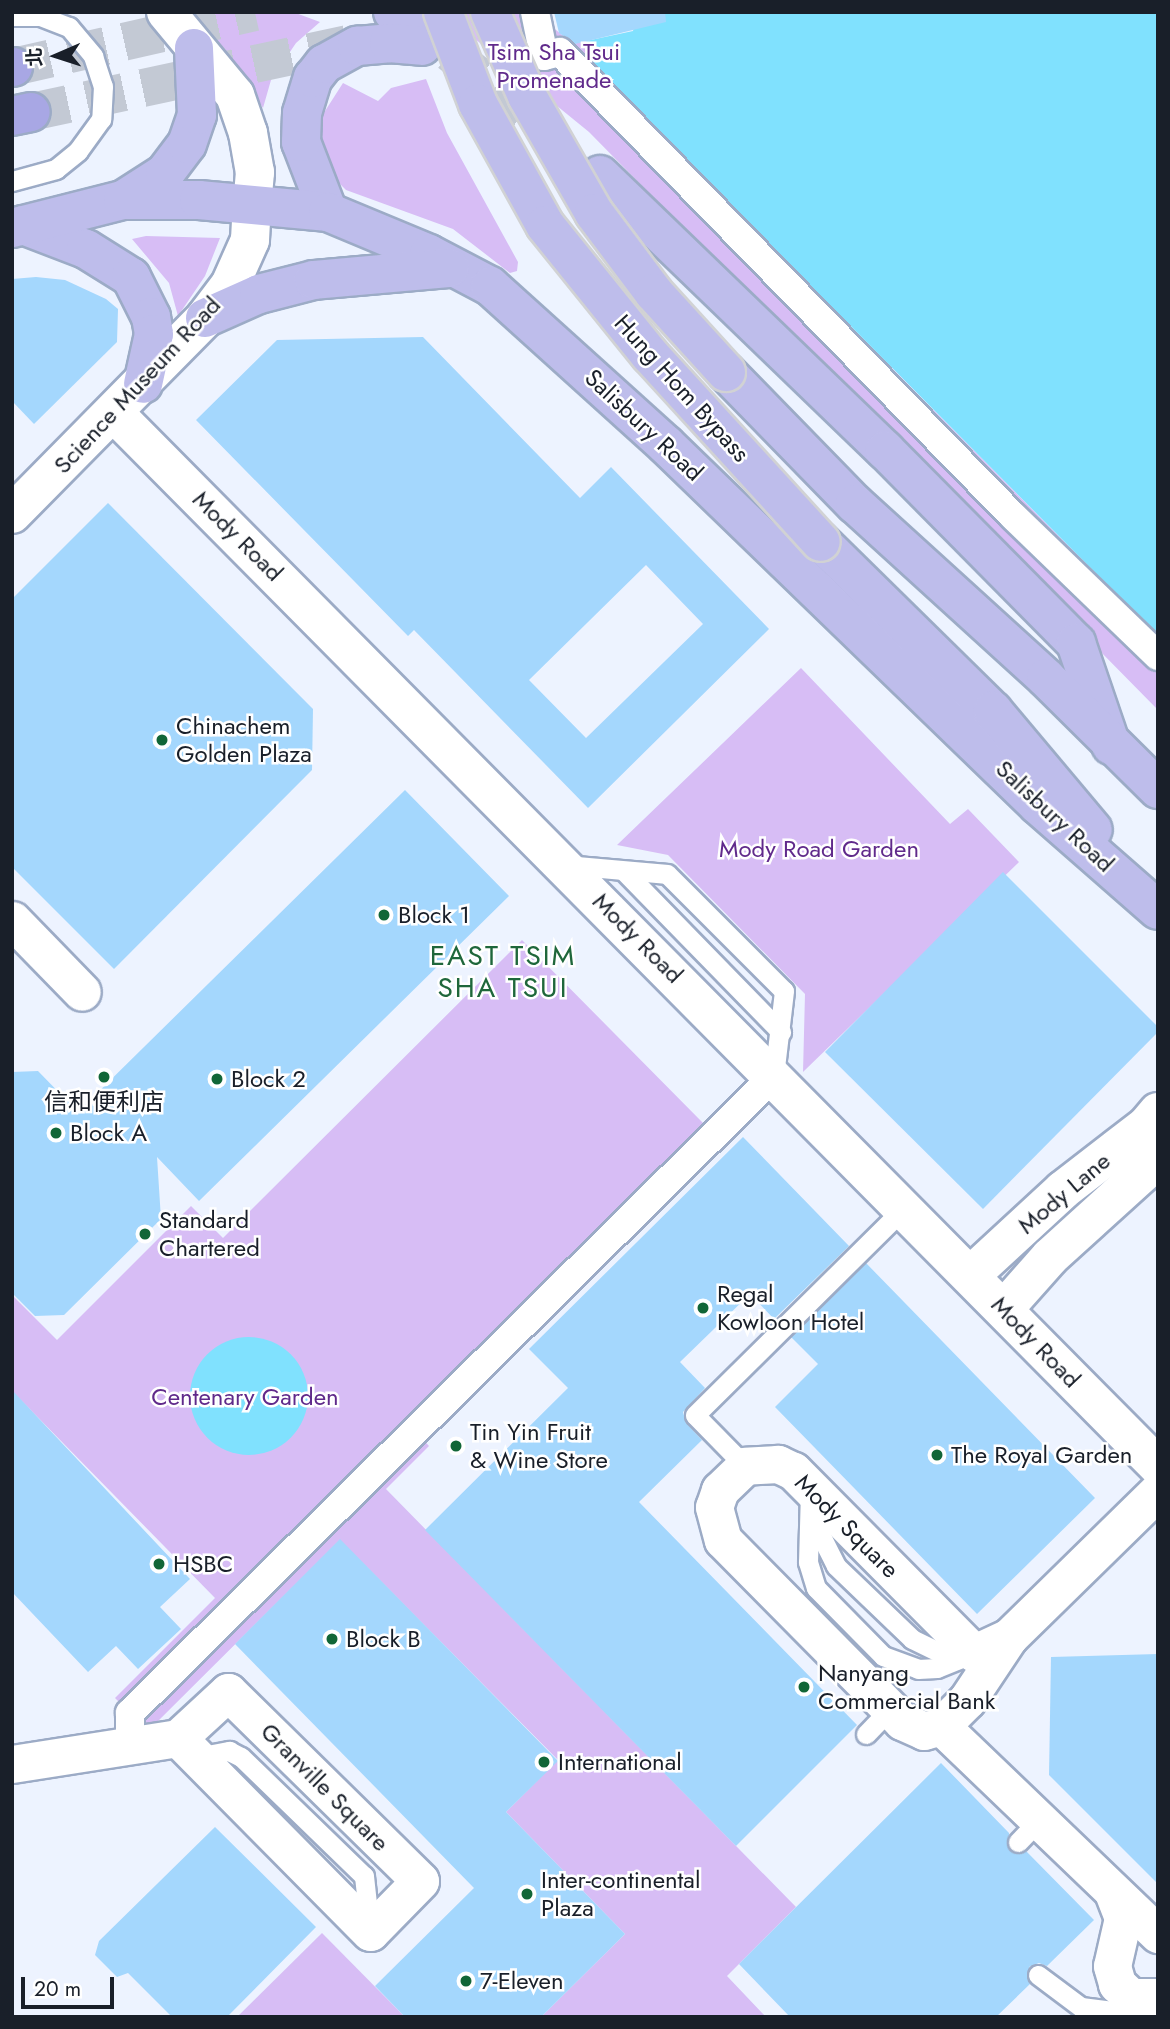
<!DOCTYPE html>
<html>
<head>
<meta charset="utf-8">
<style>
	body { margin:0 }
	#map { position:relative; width:1170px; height:2029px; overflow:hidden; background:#edf3ff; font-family:Jost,"Noto Sans TC",sans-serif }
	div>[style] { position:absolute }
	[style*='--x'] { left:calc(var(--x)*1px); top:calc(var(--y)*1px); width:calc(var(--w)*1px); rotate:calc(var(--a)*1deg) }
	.green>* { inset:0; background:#d7bdf5 }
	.water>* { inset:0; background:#80e1fe }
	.round { border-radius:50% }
	.building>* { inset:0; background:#a4d7fd }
	.primary-tunnel>* { height:38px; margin-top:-19px; transform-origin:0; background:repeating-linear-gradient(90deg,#c3c9d4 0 38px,transparent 0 57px) }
	.trunk-tunnel>* { height:38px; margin-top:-19px; transform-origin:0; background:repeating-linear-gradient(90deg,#c3c9d4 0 38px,transparent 0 57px) }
	.roads { filter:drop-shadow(2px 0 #9cabc6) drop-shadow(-2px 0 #9cabc6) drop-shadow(0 2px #9cabc6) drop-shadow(0 -2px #9cabc6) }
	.service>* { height:19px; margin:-9.5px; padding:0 9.5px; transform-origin:9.5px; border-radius:9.5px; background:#fff }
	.pedestrian>* { height:28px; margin:-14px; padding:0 14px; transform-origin:14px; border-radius:14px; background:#fff }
	.minor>* { height:37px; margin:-18.5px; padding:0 18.5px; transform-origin:18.5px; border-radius:18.5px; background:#fff }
	.tertiary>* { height:38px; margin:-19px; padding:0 19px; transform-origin:19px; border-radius:19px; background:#fff }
	.secondary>* { height:38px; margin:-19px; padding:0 19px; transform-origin:19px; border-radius:19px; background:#fff }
	.primary>* { height:38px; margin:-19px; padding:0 19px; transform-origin:19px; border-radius:19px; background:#bebdeb }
	.trunk>* { height:38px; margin:-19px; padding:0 19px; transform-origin:19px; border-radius:19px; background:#a8a7e4 }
	.bridges { filter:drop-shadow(2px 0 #d1d2d4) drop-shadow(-2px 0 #d1d2d4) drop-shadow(0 2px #d1d2d4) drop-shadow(0 -2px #d1d2d4) }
	.primary-bridge>* { height:38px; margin:-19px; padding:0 19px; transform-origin:19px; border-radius:19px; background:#bebdeb }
	.dots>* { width:19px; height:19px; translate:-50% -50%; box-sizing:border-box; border:4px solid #fff; border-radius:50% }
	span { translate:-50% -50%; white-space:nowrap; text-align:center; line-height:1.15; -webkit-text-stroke:5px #fff; paint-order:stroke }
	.park-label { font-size:24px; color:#602a8b }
	.street-label { font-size:24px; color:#191f29 }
	.poi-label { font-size:24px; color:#191f29 }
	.left { translate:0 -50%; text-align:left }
	.quarter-label { font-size:28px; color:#1f673b; letter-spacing:2px }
	.frame { position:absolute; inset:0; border:14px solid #191f29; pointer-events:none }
	.north { position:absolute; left:21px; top:21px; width:70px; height:70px; -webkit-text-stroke:5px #fff; paint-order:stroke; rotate:267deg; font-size:19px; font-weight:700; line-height:28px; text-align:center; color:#191f29 }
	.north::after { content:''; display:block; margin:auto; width:24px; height:32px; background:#191f29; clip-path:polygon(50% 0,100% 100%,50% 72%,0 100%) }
	.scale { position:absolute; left:21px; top:1977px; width:93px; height:32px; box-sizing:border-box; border:4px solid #191f29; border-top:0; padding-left:9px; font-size:21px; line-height:24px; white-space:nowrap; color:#191f29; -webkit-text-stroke:5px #fff; paint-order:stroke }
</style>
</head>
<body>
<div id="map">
	<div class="green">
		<i style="clip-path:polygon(183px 12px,293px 12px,320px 22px,296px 43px,271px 80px,263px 108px,225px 49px)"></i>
		<i style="clip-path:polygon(442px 12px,542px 12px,544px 20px,573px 44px,586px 41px,590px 64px,1158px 636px,1158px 710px,589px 132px)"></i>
		<i style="clip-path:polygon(426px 79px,447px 133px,518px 262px,517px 271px,510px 273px,453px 229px,346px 190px,326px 170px,318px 144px,318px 122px,343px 83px,378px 101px,391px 88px)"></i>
		<i style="clip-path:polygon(146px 236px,220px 238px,205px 276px,178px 316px,169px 283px,132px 239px)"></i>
		<i style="clip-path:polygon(801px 668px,950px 824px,968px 809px,1019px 862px,803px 1072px,805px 994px,668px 855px,617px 845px)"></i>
		<i style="clip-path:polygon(522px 940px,703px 1123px,405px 1420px,429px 1446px,386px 1489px,796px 1907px,727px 1976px,766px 2017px,541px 2017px,625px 1934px,506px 1812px,558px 1760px,340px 1540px,148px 1731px,115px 1698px,215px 1598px,12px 1391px,12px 1295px,57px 1340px,191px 1206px,223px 1238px)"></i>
		<i style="clip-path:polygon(322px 1933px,405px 2017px,237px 2017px)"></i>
	</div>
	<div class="water">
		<i style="clip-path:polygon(637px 12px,1158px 12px,1158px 636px,590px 63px,586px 41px,633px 31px)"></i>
		<i class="round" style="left:190px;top:1337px;width:118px;height:118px"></i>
	</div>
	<div class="building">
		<i style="clip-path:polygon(554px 12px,665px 12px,666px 22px,575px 44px,559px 33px)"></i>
		<i style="clip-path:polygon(36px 277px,65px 280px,106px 299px,118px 309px,117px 342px,34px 424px,12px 401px,12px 279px)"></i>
		<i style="clip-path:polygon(evenodd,423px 337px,580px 498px,611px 467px,769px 629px,588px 808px,414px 630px,408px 636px,196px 420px,277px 340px,423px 337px,646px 565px,703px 624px,586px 738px,529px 680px,646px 565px)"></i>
		<i style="clip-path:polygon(108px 503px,313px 709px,312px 770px,114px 969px,12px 867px,12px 599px)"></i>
		<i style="clip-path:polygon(405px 790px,509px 896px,199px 1201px,157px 1157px,161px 1219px,64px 1315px,35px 1316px,12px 1293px,12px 1072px,38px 1071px,78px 1112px)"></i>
		<i style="clip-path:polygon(1003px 872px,1158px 1027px,1158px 1032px,983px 1209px,825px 1052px)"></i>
		<i style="clip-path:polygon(743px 1137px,849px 1246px,774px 1319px,750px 1294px,680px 1362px,705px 1388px,683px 1412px,686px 1423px,702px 1440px,639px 1502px,857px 1725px,736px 1846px,425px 1530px,568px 1388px,529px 1349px)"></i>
		<i style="clip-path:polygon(866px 1263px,1095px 1498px,977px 1614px,775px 1407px,818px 1364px,791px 1337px)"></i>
		<i style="clip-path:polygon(12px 1390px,190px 1579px,160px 1607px,181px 1629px,138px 1669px,116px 1646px,88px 1672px,12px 1592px)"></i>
		<i style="clip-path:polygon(340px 1539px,558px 1761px,506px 1812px,625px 1934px,541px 2017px,405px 2017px,375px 1986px,474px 1888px,235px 1644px)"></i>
		<i style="clip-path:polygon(1158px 1654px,1158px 1884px,1049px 1775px,1051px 1657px)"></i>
		<i style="clip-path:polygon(941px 1763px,1009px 1833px,1009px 1850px,1026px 1851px,1094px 1920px,1047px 1966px,1039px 1963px,1029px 1967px,1030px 1984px,996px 2017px,790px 2017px,739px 1964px)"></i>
		<i style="clip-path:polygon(215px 1827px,316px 1927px,227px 2017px,172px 2017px,128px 1973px,117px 1977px,95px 1955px,99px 1941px)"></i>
	</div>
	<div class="primary-tunnel">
		<i style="--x:450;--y:53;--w:125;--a:38.5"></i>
	</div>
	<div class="trunk-tunnel">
		<i style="--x:13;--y:67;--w:248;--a:-12.8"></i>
		<i style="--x:31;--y:112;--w:338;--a:-12.1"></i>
	</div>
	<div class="roads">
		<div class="service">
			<i style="--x:12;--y:16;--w:28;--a:0"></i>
			<i style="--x:40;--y:16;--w:31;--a:21"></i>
			<i style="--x:69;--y:27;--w:38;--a:50"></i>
			<i style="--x:93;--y:56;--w:32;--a:72"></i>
			<i style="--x:103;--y:86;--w:33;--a:93"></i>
			<i style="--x:101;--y:119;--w:39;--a:126"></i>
			<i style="--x:78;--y:151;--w:28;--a:141"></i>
			<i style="--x:56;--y:169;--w:46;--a:164.7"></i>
			<i style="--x:566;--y:865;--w:101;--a:5.1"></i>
			<i style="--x:667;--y:874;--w:165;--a:45"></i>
			<i style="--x:784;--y:991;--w:86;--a:96.7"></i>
			<i style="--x:624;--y:871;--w:225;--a:45.7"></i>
			<i style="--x:745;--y:1466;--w:71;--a:-134.4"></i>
			<i style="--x:695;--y:1415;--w:296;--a:-44.7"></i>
			<i style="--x:810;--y:1491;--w:71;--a:91.6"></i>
			<i style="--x:808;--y:1562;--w:27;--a:73"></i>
			<i style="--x:816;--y:1588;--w:95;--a:45.4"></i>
			<i style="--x:883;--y:1656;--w:37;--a:20"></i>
			<i style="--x:918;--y:1669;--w:19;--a:-3"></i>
			<i style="--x:937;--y:1668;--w:40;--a:-22"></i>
			<i style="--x:813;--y:1520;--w:51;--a:63.4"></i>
			<i style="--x:836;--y:1566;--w:105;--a:43.8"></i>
			<i style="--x:912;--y:1639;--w:48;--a:26"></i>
			<i style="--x:866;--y:1734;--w:35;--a:-46"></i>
			<i style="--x:197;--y:1757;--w:33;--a:-11"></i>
			<i style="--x:229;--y:1751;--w:13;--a:27"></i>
			<i style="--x:241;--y:1757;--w:171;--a:44.1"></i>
			<i style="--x:364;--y:1876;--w:55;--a:83.8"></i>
			<i style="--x:1018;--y:1842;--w:30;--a:-46"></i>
			<i style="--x:1038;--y:1975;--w:54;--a:36.7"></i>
			<i style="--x:1081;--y:2007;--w:38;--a:7"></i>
			<i style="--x:1119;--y:2012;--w:27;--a:-17"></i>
		</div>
		<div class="pedestrian">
			<i style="--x:535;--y:12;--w:45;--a:78.4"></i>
			<i style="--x:544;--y:56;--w:16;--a:-14"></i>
			<i style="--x:560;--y:52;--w:650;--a:45.69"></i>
			<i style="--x:1014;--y:517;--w:200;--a:44"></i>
			<i style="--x:130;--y:1749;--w:36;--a:-90"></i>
			<i style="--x:130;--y:1713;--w:906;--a:-44.69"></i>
		</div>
		<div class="minor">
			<i style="--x:12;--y:920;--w:100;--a:45.8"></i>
			<i style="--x:1009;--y:1637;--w:38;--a:155"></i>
			<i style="--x:974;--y:1653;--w:257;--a:-134.8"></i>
			<i style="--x:793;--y:1471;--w:17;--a:-155"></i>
			<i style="--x:778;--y:1464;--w:33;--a:177"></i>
			<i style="--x:745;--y:1466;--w:35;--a:136"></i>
			<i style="--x:720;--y:1490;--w:18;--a:109"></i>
			<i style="--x:714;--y:1507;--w:34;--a:75"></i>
			<i style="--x:723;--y:1540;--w:255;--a:45.3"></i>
			<i style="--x:902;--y:1721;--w:24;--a:24"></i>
			<i style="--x:924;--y:1731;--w:18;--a:-16"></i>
			<i style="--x:941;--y:1726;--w:37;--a:-45"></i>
			<i style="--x:967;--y:1700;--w:76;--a:-56.3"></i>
			<i style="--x:1009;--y:1637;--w:209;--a:-44.4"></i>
			<i style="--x:941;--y:1726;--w:301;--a:43.8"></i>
			<i style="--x:12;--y:1764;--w:168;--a:-8.9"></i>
			<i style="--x:178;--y:1738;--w:68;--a:-42.6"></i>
			<i style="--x:228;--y:1692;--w:269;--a:44.5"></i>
			<i style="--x:420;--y:1881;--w:71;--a:134.4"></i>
			<i style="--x:370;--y:1932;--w:273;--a:-134.7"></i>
			<i style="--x:1113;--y:1892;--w:28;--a:69"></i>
			<i style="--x:1123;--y:1918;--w:49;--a:102.9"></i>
			<i style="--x:1112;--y:1966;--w:19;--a:74"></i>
			<i style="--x:1117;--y:1984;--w:19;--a:43"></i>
			<i style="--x:1131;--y:1997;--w:27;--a:0"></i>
		</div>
		<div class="tertiary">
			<i style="--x:114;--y:413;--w:1483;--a:45.25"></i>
			<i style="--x:12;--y:514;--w:275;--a:-45.4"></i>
			<i style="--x:205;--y:318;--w:41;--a:-52.9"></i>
			<i style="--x:230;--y:285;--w:49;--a:-66"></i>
			<i style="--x:250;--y:240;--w:35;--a:-87"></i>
			<i style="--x:971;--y:1275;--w:125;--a:-42.7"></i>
			<i style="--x:1063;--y:1190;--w:106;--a:-37.7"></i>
			<i style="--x:1147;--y:1125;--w:17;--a:-50"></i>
			<i style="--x:1004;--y:1309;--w:69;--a:-48.5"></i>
			<i style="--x:1050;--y:1257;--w:146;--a:-42.2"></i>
		</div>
		<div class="secondary">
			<i style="--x:166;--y:12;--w:108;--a:50.3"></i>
			<i style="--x:235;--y:95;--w:40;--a:71.1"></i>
			<i style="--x:248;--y:133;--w:40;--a:80"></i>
			<i style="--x:255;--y:172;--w:33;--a:95"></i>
		</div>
		<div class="primary">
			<i style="--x:393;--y:12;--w:39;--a:35"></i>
			<i style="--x:600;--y:175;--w:396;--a:44"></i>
			<i style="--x:885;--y:450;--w:272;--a:45.3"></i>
			<i style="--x:1076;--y:643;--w:108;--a:71.1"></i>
			<i style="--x:123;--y:200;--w:50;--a:-32.7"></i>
			<i style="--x:165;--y:173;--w:36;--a:-53"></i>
			<i style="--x:187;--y:144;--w:31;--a:-71"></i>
			<i style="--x:197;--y:115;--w:67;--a:-92.6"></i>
			<i style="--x:328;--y:212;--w:75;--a:-111.1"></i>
			<i style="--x:301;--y:142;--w:29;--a:-88"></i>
			<i style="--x:302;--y:113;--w:37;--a:-73"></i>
			<i style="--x:313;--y:78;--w:18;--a:-52"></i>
			<i style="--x:324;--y:64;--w:38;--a:-29"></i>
			<i style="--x:357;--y:46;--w:32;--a:-5"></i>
			<i style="--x:389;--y:43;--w:33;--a:5"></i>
			<i style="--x:23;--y:225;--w:67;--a:20.9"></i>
			<i style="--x:86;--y:249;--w:53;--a:31.9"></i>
			<i style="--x:131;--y:277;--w:45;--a:63.4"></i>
			<i style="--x:151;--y:317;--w:17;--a:80"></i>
			<i style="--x:154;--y:334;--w:51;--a:102.4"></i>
			<i style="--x:12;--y:228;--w:114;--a:-14.2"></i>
			<i style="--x:123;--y:200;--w:76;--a:0"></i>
			<i style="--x:199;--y:200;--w:130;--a:5.3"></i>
			<i style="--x:328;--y:212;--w:109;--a:22.6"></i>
			<i style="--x:429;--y:254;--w:69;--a:27.7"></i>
			<i style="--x:490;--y:286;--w:236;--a:42.1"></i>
			<i style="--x:665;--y:444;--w:519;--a:44.06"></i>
			<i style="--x:1038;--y:805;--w:159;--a:41.2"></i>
			<i style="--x:205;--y:318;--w:59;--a:-24"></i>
			<i style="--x:259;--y:294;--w:57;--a:-14.3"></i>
			<i style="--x:314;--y:280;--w:136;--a:-5.1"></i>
			<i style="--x:726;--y:372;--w:185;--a:45.7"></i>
			<i style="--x:855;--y:504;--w:258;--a:42.3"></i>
			<i style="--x:1046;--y:678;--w:158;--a:44.7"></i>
			<i style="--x:821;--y:542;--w:241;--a:44.5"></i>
			<i style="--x:993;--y:711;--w:155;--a:50"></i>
		</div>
		<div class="trunk">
			<i style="--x:12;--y:67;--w:1;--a:0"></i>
			<i style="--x:12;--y:116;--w:19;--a:-12"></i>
		</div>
	</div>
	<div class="bridges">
		<div class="primary-bridge">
			<i style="--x:443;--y:12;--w:98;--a:69.2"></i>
			<i style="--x:478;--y:104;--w:138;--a:61"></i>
			<i style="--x:545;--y:225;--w:167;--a:51.1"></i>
			<i style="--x:650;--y:355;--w:253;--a:47.6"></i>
			<i style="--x:490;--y:12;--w:92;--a:66.2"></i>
			<i style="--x:527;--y:96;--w:135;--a:60.2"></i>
			<i style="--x:594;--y:213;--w:100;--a:53.1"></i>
			<i style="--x:654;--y:293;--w:107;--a:47.7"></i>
		</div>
	</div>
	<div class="dots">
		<i style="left:162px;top:740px;background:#116637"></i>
		<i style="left:384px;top:915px;background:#116637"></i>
		<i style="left:104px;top:1077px;background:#116637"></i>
		<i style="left:217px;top:1079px;background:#116637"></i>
		<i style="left:56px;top:1133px;background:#116637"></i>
		<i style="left:145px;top:1234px;background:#116637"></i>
		<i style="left:703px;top:1308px;background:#116637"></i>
		<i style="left:456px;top:1446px;background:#116637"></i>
		<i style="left:937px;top:1455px;background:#116637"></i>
		<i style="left:159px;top:1564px;background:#116637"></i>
		<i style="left:332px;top:1639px;background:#116637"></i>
		<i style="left:804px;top:1687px;background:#116637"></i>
		<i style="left:544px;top:1762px;background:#116637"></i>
		<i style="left:527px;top:1894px;background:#116637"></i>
		<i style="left:466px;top:1981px;background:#116637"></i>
	</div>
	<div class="park-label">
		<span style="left:554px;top:66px">Tsim Sha Tsui<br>Promenade</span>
		<span style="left:819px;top:849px">Mody Road Garden</span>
		<span style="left:245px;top:1397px">Centenary Garden</span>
	</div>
	<div class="street-label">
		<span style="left:137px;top:385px;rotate:-47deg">Science Museum Road</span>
		<span style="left:682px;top:388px;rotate:48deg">Hung Hom Bypass</span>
		<span style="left:644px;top:425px;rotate:43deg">Salisbury Road</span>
		<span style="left:238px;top:536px;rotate:45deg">Mody Road</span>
		<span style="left:1055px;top:816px;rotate:43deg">Salisbury Road</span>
		<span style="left:638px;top:938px;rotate:45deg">Mody Road</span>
		<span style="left:1064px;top:1193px;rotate:-40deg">Mody Lane</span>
		<span style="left:1036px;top:1342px;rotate:46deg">Mody Road</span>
		<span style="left:847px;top:1526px;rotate:45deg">Mody Square</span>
		<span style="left:325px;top:1787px;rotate:45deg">Granville Square</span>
	</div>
	<div class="poi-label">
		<span class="left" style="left:176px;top:740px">Chinachem<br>Golden Plaza</span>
		<span class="left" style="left:398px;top:915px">Block 1</span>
		<span class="left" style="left:231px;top:1079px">Block 2</span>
		<span style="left:104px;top:1102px">信和便利店</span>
		<span class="left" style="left:70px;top:1133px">Block A</span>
		<span class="left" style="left:159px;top:1234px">Standard<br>Chartered</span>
		<span class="left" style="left:717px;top:1308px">Regal<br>Kowloon Hotel</span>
		<span class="left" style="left:470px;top:1446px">Tin Yin Fruit<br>&amp; Wine Store</span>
		<span class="left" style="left:951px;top:1455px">The Royal Garden</span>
		<span class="left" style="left:173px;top:1564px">HSBC</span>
		<span class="left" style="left:346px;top:1639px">Block B</span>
		<span class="left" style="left:818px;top:1687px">Nanyang<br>Commercial Bank</span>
		<span class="left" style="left:558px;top:1762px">International</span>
		<span class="left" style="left:541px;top:1894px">Inter-continental<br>Plaza</span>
		<span class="left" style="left:480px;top:1981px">7-Eleven</span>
	</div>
	<div class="quarter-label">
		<span style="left:503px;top:972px">EAST TSIM<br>SHA TSUI</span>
	</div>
	<div class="frame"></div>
	<div class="north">北</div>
	<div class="scale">20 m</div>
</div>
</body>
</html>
